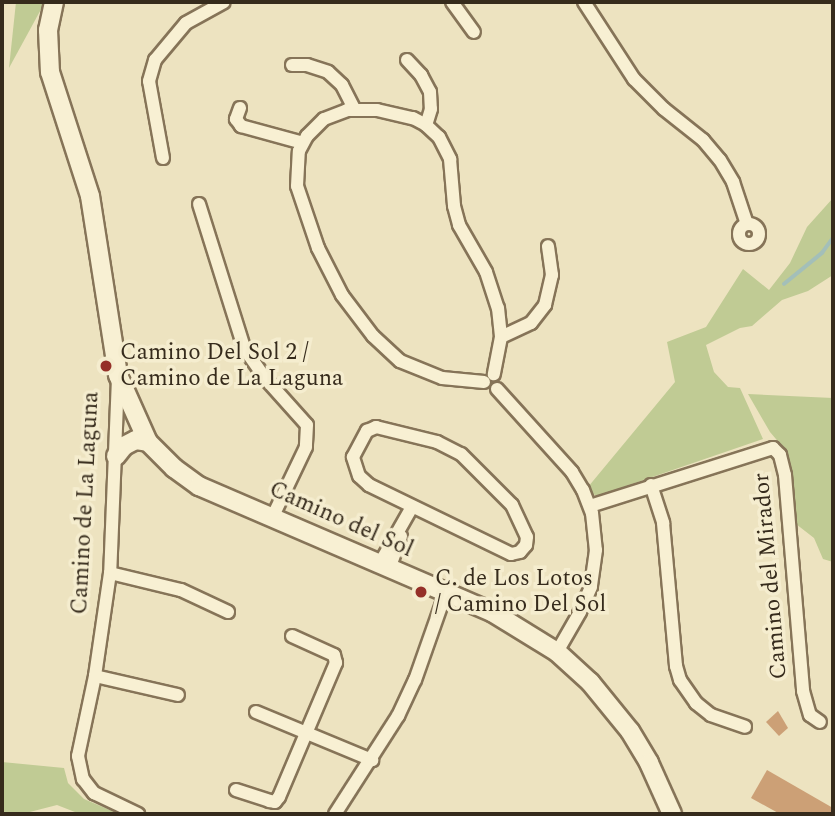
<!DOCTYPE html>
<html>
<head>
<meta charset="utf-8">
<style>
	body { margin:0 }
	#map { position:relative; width:835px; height:816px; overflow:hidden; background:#ede3c0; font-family:Spectral,serif }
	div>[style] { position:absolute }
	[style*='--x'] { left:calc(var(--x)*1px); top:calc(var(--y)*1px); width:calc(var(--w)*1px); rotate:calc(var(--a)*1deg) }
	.green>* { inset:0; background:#c0cb94 }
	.stream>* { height:3.5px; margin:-1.75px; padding:0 1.75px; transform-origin:1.75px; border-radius:1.75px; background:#a3bfb9 }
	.building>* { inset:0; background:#cca076 }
	.roads { filter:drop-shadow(2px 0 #867458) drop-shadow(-2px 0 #867458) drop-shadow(0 2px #867458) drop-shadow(0 -2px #867458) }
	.street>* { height:12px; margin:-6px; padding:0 6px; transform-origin:6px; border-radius:6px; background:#f8f0d3 }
	.street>.ring { margin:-6px; padding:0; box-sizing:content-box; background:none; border:12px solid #f8f0d3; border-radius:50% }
	.secondary>* { height:18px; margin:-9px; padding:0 9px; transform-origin:9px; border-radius:9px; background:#f8f0d3 }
	.dots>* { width:19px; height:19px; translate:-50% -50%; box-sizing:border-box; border:4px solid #f5edcf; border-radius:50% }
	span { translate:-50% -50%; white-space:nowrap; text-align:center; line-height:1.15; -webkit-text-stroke:7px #f5edcf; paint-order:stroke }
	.poi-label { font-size:23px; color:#362b1c }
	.left { translate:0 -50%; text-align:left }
	.street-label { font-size:23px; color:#362b1c }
	.frame { position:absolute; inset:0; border:4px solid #362b1c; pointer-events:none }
</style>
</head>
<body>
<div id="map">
	<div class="green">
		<i style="clip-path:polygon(16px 2px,45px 2px,9px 68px)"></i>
		<i style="clip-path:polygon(833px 198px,833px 275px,808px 291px,782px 300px,752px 326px,740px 328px,706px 345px,714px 372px,728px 387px,740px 388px,763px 439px,597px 496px,593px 494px,588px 487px,675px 382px,667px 342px,706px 327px,743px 269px,769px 290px,790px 263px,807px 227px)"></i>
		<i style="clip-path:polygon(748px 394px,833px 398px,833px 562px,823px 559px,814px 538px,796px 524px,787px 452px,770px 432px)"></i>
		<i style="clip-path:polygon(2px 762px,64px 768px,68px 783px,84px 799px,119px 814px,80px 814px,57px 805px,22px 814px,2px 814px)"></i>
	</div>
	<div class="stream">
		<i style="--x:784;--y:284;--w:49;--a:-39.2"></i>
		<i style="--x:822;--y:253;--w:19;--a:-54"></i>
	</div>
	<div class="building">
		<i style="clip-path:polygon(778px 711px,788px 728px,779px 736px,766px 722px)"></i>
		<i style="clip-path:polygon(767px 770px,833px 808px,833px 814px,780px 814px,751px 798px)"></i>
	</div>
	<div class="roads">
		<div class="street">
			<i style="--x:452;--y:2;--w:37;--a:54"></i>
			<i style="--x:584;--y:2;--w:92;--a:57"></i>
			<i style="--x:634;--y:79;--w:42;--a:45"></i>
			<i style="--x:664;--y:109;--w:50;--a:38.5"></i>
			<i style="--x:703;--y:140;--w:26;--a:50"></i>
			<i style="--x:720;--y:160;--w:26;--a:59"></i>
			<i style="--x:733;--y:182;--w:44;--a:71.6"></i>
			<i style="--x:407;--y:60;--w:21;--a:47"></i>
			<i style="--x:421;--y:75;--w:19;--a:62"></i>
			<i style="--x:430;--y:92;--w:17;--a:87"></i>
			<i style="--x:431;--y:109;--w:17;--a:107"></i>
			<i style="--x:292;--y:65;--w:15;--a:0"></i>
			<i style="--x:307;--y:65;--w:22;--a:18"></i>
			<i style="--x:328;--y:72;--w:19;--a:43"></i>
			<i style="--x:342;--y:85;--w:27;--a:63"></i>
			<i style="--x:240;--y:108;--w:12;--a:110"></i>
			<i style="--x:236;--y:119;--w:9;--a:54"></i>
			<i style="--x:241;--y:126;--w:64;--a:15.3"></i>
			<i style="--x:163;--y:158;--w:78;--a:-100.3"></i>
			<i style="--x:149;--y:81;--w:22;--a:-74"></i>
			<i style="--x:155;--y:60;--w:48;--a:-50"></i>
			<i style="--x:186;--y:23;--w:43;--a:-28.9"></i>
			<i style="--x:199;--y:204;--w:151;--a:72.6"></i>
			<i style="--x:244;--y:348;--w:35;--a:55"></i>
			<i style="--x:264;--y:377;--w:64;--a:48.1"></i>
			<i style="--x:307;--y:425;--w:22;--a:93"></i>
			<i style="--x:306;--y:447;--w:76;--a:115.6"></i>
			<i class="ring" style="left:739px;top:224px;width:8px;height:8px"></i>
			<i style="--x:501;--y:337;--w:33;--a:-25"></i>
			<i style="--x:531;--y:323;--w:23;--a:-52"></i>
			<i style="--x:545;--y:305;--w:31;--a:-77"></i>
			<i style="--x:552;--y:275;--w:29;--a:-98"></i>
			<i style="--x:118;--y:378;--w:195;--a:92.3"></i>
			<i style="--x:110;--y:573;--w:104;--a:98.3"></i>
			<i style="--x:95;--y:676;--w:82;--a:102"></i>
			<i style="--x:78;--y:756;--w:24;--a:78"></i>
			<i style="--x:83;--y:779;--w:18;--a:52"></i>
			<i style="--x:94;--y:793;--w:49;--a:25.5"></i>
			<i style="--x:484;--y:382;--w:42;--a:-174.6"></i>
			<i style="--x:442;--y:378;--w:45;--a:-158"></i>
			<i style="--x:400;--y:361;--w:37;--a:-137"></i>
			<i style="--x:373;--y:336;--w:51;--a:-127.1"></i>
			<i style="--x:342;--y:295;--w:53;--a:-117.1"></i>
			<i style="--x:318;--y:248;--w:65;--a:-108.7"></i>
			<i style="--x:297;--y:186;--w:35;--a:-87"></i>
			<i style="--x:299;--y:151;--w:17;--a:-62"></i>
			<i style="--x:307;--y:136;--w:24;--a:-45"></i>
			<i style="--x:324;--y:119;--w:25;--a:-21"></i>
			<i style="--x:347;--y:110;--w:30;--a:0"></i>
			<i style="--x:377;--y:110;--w:37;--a:13"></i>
			<i style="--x:413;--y:118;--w:15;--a:28"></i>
			<i style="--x:426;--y:125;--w:18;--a:43"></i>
			<i style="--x:439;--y:137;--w:25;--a:63"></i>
			<i style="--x:450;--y:159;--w:47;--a:85.1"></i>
			<i style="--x:454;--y:206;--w:20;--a:75"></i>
			<i style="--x:459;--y:225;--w:54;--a:60.1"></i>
			<i style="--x:486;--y:272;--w:38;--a:72"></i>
			<i style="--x:498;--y:308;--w:29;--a:84"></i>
			<i style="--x:501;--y:337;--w:38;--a:101"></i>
			<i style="--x:497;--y:389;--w:112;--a:47.9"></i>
			<i style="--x:572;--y:472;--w:21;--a:59"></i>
			<i style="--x:583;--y:490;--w:25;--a:69"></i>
			<i style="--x:592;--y:513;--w:37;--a:84"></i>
			<i style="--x:596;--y:550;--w:37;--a:98"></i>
			<i style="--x:591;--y:587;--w:27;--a:114"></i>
			<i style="--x:580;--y:612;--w:46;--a:119.9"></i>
			<i style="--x:376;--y:427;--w:63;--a:13.8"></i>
			<i style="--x:437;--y:442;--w:27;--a:27"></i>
			<i style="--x:461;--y:454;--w:72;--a:45"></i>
			<i style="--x:512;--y:505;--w:35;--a:65"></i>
			<i style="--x:527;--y:537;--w:8;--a:97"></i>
			<i style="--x:526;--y:545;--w:9;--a:131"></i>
			<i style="--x:520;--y:552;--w:9;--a:167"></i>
			<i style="--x:511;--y:554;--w:158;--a:-154.1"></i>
			<i style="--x:369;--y:485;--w:13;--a:-138"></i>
			<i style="--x:359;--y:476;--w:20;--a:-108"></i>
			<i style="--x:353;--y:457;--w:30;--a:-62"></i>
			<i style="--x:367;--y:431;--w:10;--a:-24"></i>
			<i style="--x:651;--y:485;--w:40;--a:72"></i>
			<i style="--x:663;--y:523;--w:144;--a:84.8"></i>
			<i style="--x:676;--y:666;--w:15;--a:74"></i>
			<i style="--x:680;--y:680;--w:28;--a:55"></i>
			<i style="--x:696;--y:703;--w:19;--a:39"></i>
			<i style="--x:711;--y:715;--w:36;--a:19"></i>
			<i style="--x:590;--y:506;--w:192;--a:-17.6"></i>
			<i style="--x:773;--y:448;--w:10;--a:45"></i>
			<i style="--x:780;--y:455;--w:21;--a:76"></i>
			<i style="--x:785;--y:475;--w:217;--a:85.2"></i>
			<i style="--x:803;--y:691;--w:25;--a:74"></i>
			<i style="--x:810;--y:715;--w:12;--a:35"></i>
			<i style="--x:379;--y:565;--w:67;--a:-60.4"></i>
			<i style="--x:389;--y:569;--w:35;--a:-70"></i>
			<i style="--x:110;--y:573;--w:73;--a:13.5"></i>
			<i style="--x:181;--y:590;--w:52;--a:25.1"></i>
			<i style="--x:95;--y:676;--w:85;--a:12.9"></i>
			<i style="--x:256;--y:712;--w:126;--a:22.5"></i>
			<i style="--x:236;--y:790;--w:35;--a:18"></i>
			<i style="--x:269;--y:801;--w:6;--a:9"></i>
			<i style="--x:275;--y:802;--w:6;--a:-51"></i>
			<i style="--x:279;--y:797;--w:146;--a:-67"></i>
			<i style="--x:336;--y:663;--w:8;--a:-104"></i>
			<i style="--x:334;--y:655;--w:46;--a:-155.7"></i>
			<i style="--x:335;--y:814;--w:117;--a:-57.3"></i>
			<i style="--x:398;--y:716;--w:40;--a:-65"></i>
			<i style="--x:415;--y:680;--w:93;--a:-70.6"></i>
		</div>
		<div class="secondary">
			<i style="--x:54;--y:2;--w:29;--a:102"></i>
			<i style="--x:48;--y:30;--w:42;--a:87.3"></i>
			<i style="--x:50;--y:72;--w:130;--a:72.1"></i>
			<i style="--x:90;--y:196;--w:181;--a:81.1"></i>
			<i style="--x:118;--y:375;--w:73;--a:65.9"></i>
			<i style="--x:148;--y:442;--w:37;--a:45"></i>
			<i style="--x:174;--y:468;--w:31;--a:36"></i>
			<i style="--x:199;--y:486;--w:319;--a:23.3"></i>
			<i style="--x:492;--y:612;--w:76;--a:31.6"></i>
			<i style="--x:557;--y:652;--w:45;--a:42.3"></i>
			<i style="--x:590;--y:682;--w:63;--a:50.8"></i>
			<i style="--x:630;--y:731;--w:37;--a:59"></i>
			<i style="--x:649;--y:763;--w:56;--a:65.7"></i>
			<i style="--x:116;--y:456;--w:13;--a:-51"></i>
			<i style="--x:124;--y:446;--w:13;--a:-27"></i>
			<i style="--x:136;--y:440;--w:12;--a:9"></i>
		</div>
	</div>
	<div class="dots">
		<i style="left:106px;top:366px;background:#953028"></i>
		<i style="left:421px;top:592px;background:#953028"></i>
	</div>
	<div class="poi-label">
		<span class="left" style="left:120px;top:366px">Camino Del Sol 2 /<br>Camino de La Laguna</span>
		<span class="left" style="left:435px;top:592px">C. de Los Lotos<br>/ Camino Del Sol</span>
	</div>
	<div class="street-label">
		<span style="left:86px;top:503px;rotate:-87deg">Camino de La Laguna</span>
		<span style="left:341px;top:520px;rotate:24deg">Camino del Sol</span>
		<span style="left:771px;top:576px;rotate:-95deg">Camino del Mirador</span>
	</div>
	<div class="frame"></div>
</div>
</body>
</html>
